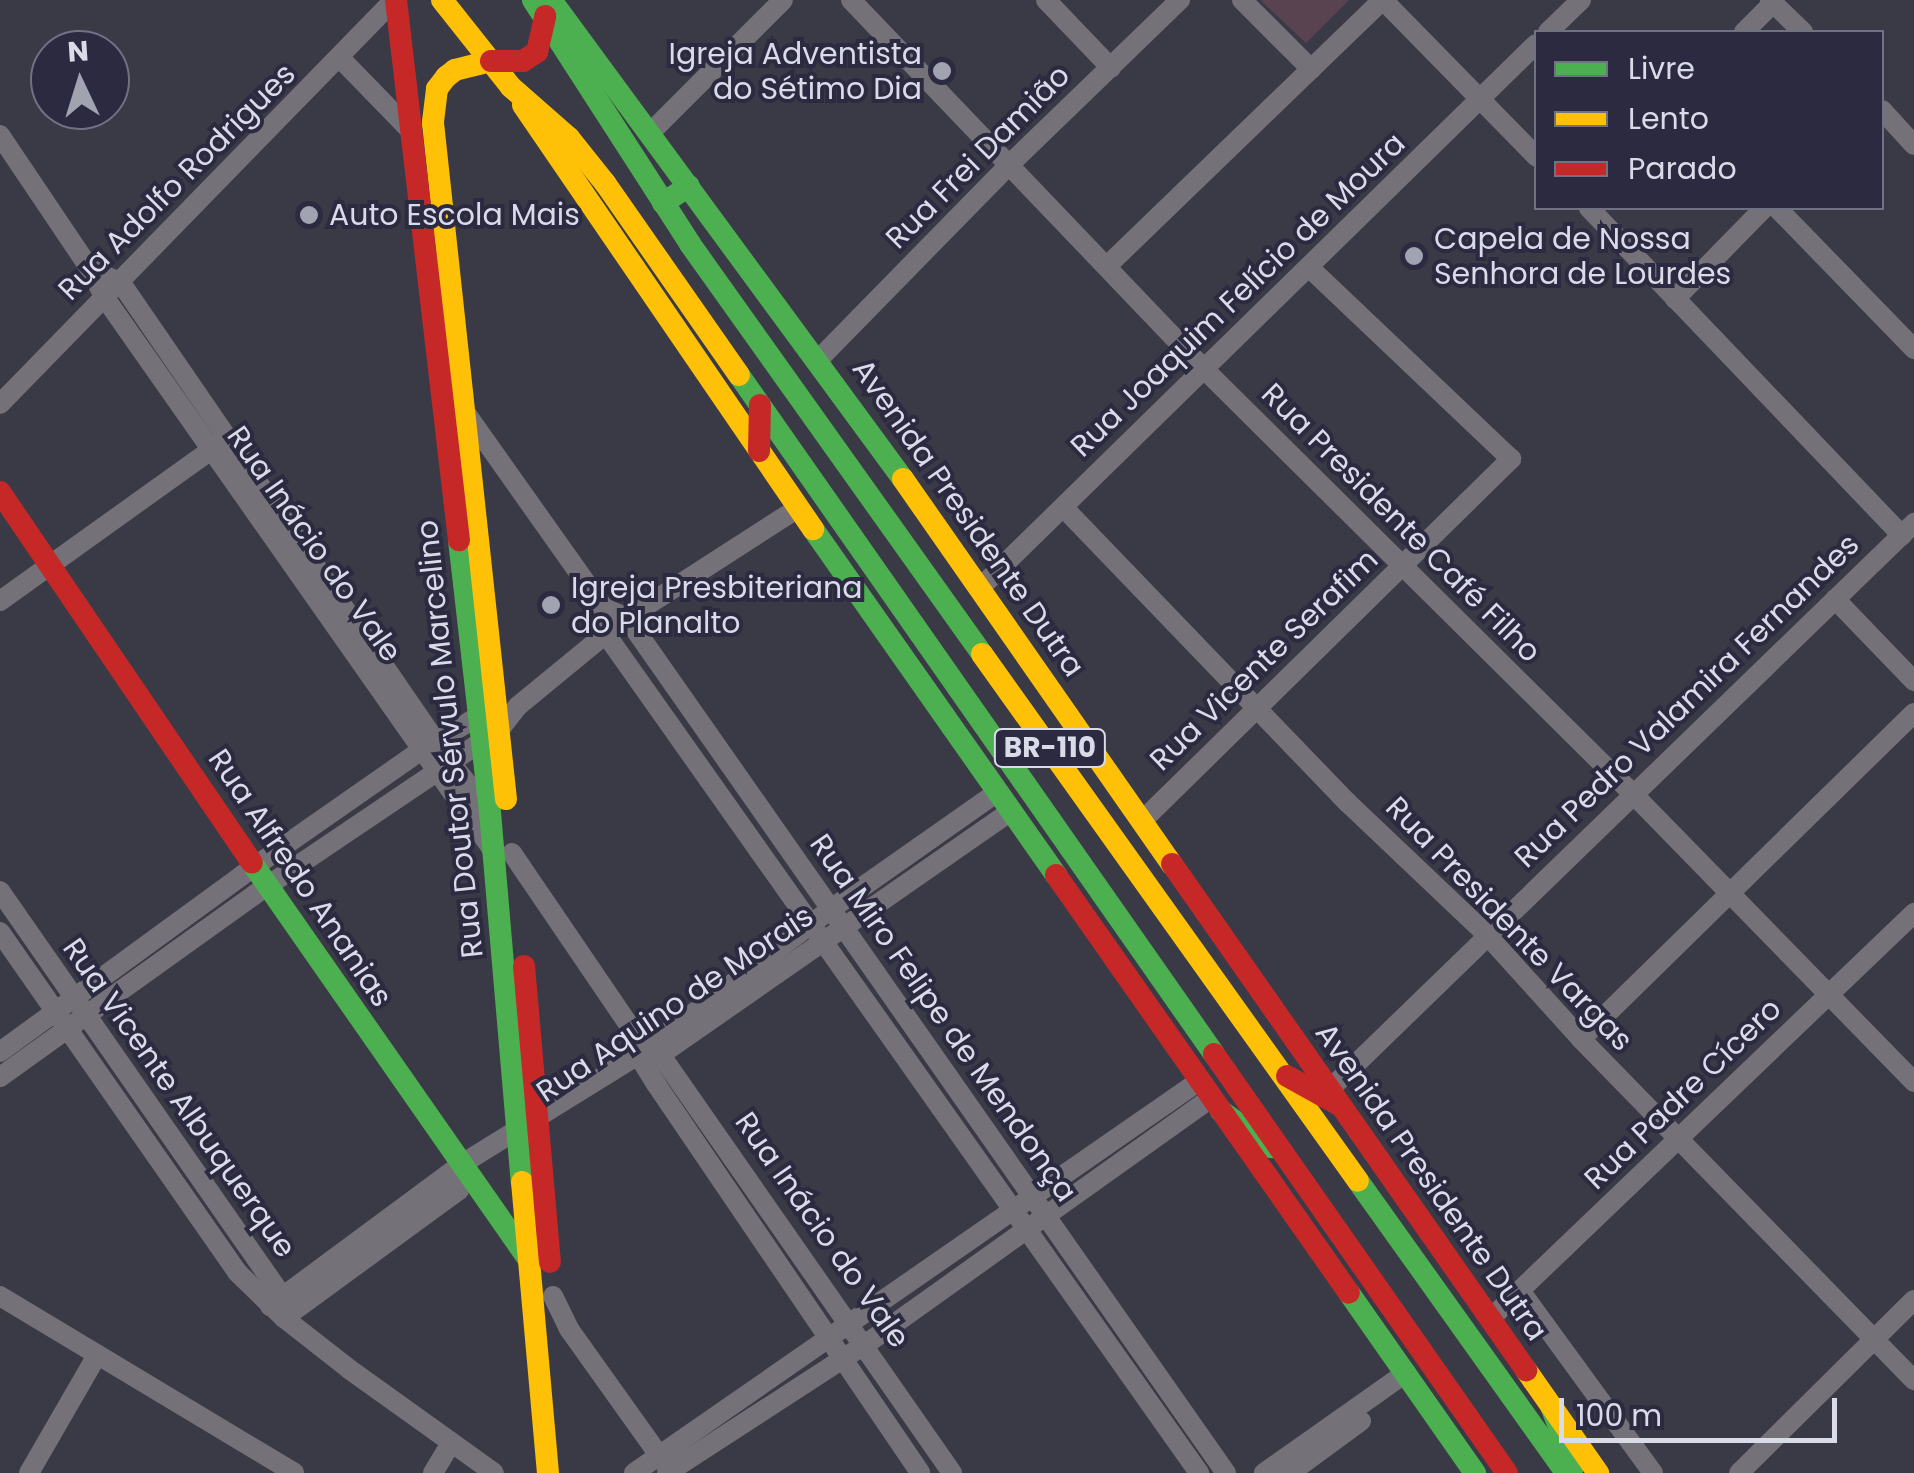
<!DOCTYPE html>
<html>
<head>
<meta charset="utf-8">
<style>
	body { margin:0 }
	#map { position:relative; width:1914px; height:1473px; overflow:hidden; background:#3a3a46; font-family:Poppins,sans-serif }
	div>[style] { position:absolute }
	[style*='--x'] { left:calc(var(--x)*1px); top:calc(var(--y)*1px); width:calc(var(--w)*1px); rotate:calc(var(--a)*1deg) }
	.green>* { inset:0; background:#594351 }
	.street>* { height:20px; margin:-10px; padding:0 10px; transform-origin:10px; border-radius:10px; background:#757178 }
	.fast>* { height:22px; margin:-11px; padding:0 11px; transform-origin:11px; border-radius:11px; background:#4caf50 }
	.slow>* { height:22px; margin:-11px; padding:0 11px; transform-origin:11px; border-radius:11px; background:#ffc107 }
	.jam>* { height:22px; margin:-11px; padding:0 11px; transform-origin:11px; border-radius:11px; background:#c62828 }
	.dots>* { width:28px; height:28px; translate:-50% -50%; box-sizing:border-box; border:5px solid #2b2a40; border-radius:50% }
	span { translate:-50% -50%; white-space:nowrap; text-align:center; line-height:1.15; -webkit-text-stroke:8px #2b2a40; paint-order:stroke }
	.shield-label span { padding:2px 8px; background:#2b2a40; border:2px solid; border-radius:8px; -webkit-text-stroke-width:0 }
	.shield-label { font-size:28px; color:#dadbe9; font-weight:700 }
	.poi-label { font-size:30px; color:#dadbe9 }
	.right { translate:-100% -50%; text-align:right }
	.left { translate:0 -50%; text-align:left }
	.street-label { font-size:30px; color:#dadbe9 }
	.legend { position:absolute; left:1534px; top:30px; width:350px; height:180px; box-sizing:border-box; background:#2b2a40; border:2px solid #717184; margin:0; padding:12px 18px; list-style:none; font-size:30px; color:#dadbe9 }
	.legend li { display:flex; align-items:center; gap:20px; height:50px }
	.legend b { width:50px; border:2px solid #717184 }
	.north { position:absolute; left:30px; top:30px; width:100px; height:100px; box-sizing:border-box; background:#2b2a40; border:2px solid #717184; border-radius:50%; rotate:356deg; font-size:28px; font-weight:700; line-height:40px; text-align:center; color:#dadbe9 }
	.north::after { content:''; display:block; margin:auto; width:35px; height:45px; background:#a2a3b0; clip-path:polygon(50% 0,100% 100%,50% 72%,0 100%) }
	.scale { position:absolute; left:1559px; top:1398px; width:278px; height:45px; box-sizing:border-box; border:5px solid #dadbe9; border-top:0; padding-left:12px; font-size:30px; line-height:35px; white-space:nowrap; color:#dadbe9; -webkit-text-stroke:8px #2b2a40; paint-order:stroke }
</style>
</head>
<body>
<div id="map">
	<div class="green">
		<i style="clip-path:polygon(1260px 0,1349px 0,1306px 43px)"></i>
	</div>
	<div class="street">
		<i style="--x:851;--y:0;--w:512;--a:46.27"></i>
		<i style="--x:1205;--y:370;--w:604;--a:44.73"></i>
		<i style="--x:1634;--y:795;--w:401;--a:45.7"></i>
		<i style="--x:1046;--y:0;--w:94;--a:46.3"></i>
		<i style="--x:1242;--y:0;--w:98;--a:45"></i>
		<i style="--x:1383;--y:0;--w:219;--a:45.6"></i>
		<i style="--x:1770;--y:0;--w:46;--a:44.1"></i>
		<i style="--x:1548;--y:32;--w:46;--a:-44.1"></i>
		<i style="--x:1744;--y:32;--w:41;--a:-45"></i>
		<i style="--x:341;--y:59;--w:100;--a:45.8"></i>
		<i style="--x:1882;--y:110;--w:47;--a:47.6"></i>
		<i style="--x:650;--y:133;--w:188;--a:-45"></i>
		<i style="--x:0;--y:135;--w:161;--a:56.1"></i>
		<i style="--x:90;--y:269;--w:33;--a:63"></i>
		<i style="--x:105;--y:298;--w:673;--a:54.92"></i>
		<i style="--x:1589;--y:208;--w:453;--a:46.3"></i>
		<i style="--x:1777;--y:208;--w:197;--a:45.8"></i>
		<i style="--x:1107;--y:266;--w:383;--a:-44"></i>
		<i style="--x:90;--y:269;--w:34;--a:24"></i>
		<i style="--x:121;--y:283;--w:581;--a:55.52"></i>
		<i style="--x:450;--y:762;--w:62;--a:50.9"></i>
		<i style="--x:1675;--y:299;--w:127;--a:-45.6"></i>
		<i style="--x:819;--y:359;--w:272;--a:-45.6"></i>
		<i style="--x:1009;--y:165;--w:238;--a:-44"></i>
		<i style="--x:0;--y:404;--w:564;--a:-45.72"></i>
		<i style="--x:465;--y:412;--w:240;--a:54.7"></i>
		<i style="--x:604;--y:608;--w:25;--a:23"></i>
		<i style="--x:627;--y:618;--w:1044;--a:54.99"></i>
		<i style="--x:1064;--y:508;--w:408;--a:46.1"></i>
		<i style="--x:1347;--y:802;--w:195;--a:43.5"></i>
		<i style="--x:1488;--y:936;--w:139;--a:47.9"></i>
		<i style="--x:1581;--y:1039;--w:477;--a:45.7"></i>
		<i style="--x:981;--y:587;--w:776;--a:-44.37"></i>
		<i style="--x:1835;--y:599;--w:114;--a:46.1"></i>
		<i style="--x:0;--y:601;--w:273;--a:-35.6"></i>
		<i style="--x:604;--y:608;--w:25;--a:88"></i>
		<i style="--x:605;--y:633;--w:1029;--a:54.73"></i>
		<i style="--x:1143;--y:820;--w:516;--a:-44.45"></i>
		<i style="--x:1511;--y:459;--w:277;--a:-136.5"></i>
		<i style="--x:512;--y:853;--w:215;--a:55.8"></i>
		<i style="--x:633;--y:1031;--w:25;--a:78"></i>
		<i style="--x:638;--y:1055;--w:34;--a:58"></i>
		<i style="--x:656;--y:1084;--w:470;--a:55.8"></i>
		<i style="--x:0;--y:891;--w:502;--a:55.14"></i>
		<i style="--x:0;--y:932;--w:414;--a:55.1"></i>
		<i style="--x:237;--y:1272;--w:66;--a:44.4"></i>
		<i style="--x:284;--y:1318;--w:83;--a:38.1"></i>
		<i style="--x:349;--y:1369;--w:178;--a:35.6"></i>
		<i style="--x:1581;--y:1039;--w:466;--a:-44.4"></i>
		<i style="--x:653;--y:1044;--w:523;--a:55.12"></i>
		<i style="--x:0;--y:1052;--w:298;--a:-36.1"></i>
		<i style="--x:241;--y:876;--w:218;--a:-34.9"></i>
		<i style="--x:420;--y:751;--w:78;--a:-30.8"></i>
		<i style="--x:663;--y:1053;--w:422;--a:-34.8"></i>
		<i style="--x:0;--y:1077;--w:312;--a:-35.6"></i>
		<i style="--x:254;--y:895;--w:297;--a:-34"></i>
		<i style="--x:500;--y:729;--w:29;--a:-52"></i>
		<i style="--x:518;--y:706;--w:129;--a:-39.4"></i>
		<i style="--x:618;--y:624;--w:214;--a:-32.8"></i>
		<i style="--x:1329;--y:1090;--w:815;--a:-44.1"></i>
		<i style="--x:1521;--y:1292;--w:224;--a:53.9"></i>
		<i style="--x:0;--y:1296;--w:343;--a:31"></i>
		<i style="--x:553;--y:1296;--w:37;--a:64"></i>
		<i style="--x:569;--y:1329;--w:167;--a:54.5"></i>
		<i style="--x:270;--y:1306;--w:239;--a:-36.5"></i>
		<i style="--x:462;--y:1164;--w:207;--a:-31.8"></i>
		<i style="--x:638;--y:1055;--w:242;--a:-37.1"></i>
		<i style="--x:831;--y:909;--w:202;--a:-35.1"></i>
		<i style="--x:284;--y:1318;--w:217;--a:-36.2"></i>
		<i style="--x:459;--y:1190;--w:26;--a:-83"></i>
		<i style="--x:1491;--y:1318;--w:586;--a:-43.75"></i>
		<i style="--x:29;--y:1473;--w:136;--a:-60"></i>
		<i style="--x:433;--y:1473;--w:33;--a:-59"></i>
		<i style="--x:634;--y:1473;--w:688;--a:-34.75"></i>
		<i style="--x:667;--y:1473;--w:237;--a:-33"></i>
		<i style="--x:866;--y:1344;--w:424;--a:-35.5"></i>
		<i style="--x:1264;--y:1473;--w:174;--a:-35.2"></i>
		<i style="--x:1290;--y:1473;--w:88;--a:-36.2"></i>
		<i style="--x:1739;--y:1473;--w:246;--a:-44.7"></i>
	</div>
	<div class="fast">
		<i style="--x:533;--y:0;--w:290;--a:57.2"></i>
		<i style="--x:690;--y:244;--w:503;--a:54.54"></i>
		<i style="--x:551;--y:0;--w:594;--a:53.69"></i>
		<i style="--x:663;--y:203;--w:31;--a:-33"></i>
		<i style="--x:739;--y:375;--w:829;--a:55.02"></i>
		<i style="--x:813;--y:529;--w:423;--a:54.9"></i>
		<i style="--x:459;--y:540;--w:274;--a:83.5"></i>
		<i style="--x:490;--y:812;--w:371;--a:85.1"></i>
		<i style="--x:252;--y:863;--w:485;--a:55.1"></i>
		<i style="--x:1221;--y:1111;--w:62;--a:35.8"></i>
		<i style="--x:1358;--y:1181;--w:359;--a:54.5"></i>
		<i style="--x:1349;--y:1293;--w:220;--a:55"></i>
		<i style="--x:1551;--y:1406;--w:64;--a:69"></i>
	</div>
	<div class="slow">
		<i style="--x:442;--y:0;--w:111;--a:51.6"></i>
		<i style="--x:511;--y:87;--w:77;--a:41.3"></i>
		<i style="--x:569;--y:138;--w:58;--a:51.3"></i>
		<i style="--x:605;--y:183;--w:234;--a:55.1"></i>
		<i style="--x:491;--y:61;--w:37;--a:166"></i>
		<i style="--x:455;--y:70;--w:11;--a:142"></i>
		<i style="--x:446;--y:77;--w:15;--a:127"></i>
		<i style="--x:437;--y:89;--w:34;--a:97"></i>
		<i style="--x:433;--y:123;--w:680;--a:83.84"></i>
		<i style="--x:523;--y:105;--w:514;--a:55.63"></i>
		<i style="--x:903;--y:479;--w:470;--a:55.1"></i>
		<i style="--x:982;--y:654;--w:647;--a:54.49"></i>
		<i style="--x:522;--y:1182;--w:292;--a:84.9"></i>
		<i style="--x:1526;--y:1370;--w:126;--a:55"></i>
	</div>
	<div class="jam">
		<i style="--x:396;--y:0;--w:544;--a:83.35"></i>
		<i style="--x:491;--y:61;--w:32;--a:0"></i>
		<i style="--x:523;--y:61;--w:17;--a:-33"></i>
		<i style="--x:537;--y:52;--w:37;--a:-77"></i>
		<i style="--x:759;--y:451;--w:46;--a:-88.8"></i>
		<i style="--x:0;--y:492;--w:448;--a:55.8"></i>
		<i style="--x:1172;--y:864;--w:618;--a:55.02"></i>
		<i style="--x:1056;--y:875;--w:510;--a:54.97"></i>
		<i style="--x:524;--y:966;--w:297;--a:85"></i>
		<i style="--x:1214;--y:1054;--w:511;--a:55.04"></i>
		<i style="--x:1287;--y:1076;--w:62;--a:29.1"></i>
	</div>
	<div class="dots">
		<i style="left:942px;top:71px;background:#a2a3b0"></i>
		<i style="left:309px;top:215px;background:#a2a3b0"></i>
		<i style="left:1414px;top:256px;background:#a2a3b0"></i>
		<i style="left:551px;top:605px;background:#a2a3b0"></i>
	</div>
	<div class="shield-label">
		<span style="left:1050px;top:748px">BR-110</span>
	</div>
	<div class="poi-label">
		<span class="right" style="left:922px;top:71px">Igreja Adventista<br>do Sétimo Dia</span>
		<span class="left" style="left:329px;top:215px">Auto Escola Mais</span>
		<span class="left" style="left:1434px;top:256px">Capela de Nossa<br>Senhora de Lourdes</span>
		<span class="left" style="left:571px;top:605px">Igreja Presbiteriana<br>do Planalto</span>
	</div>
	<div class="street-label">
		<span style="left:978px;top:157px;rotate:-45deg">Rua Frei Damião</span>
		<span style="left:177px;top:182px;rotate:-45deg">Rua Adolfo Rodrigues</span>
		<span style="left:1238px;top:295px;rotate:-44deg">Rua Joaquim Felício de Moura</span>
		<span style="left:968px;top:518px;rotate:55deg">Avenida Presidente Dutra</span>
		<span style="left:1401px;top:523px;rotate:45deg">Rua Presidente Café Filho</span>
		<span style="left:314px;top:544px;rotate:55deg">Rua Inácio do Vale</span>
		<span style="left:1264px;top:660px;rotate:-44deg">Rua Vicente Serafim</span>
		<span style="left:1687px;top:701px;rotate:-44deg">Rua Pedro Valamira Fernandes</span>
		<span style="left:450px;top:739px;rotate:-96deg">Rua Doutor Sérvulo Marcelino</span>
		<span style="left:300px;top:878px;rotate:56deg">Rua Alfredo Ananias</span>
		<span style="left:1509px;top:924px;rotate:46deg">Rua Presidente Vargas</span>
		<span style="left:675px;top:1004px;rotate:-34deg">Rua Aquino de Morais</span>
		<span style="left:943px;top:1018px;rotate:55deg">Rua Miro Felipe de Mendonça</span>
		<span style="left:1683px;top:1094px;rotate:-44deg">Rua Padre Cícero</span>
		<span style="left:179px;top:1098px;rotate:55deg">Rua Vicente Albuquerque</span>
		<span style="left:1431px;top:1182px;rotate:55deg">Avenida Presidente Dutra</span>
		<span style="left:822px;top:1230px;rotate:55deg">Rua Inácio do Vale</span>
	</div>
	<ul class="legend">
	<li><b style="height:12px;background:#4caf50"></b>Livre</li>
	<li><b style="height:12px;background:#ffc107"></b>Lento</li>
	<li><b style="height:12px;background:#c62828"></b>Parado</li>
	</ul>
	<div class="north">N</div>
	<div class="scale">100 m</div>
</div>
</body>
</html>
